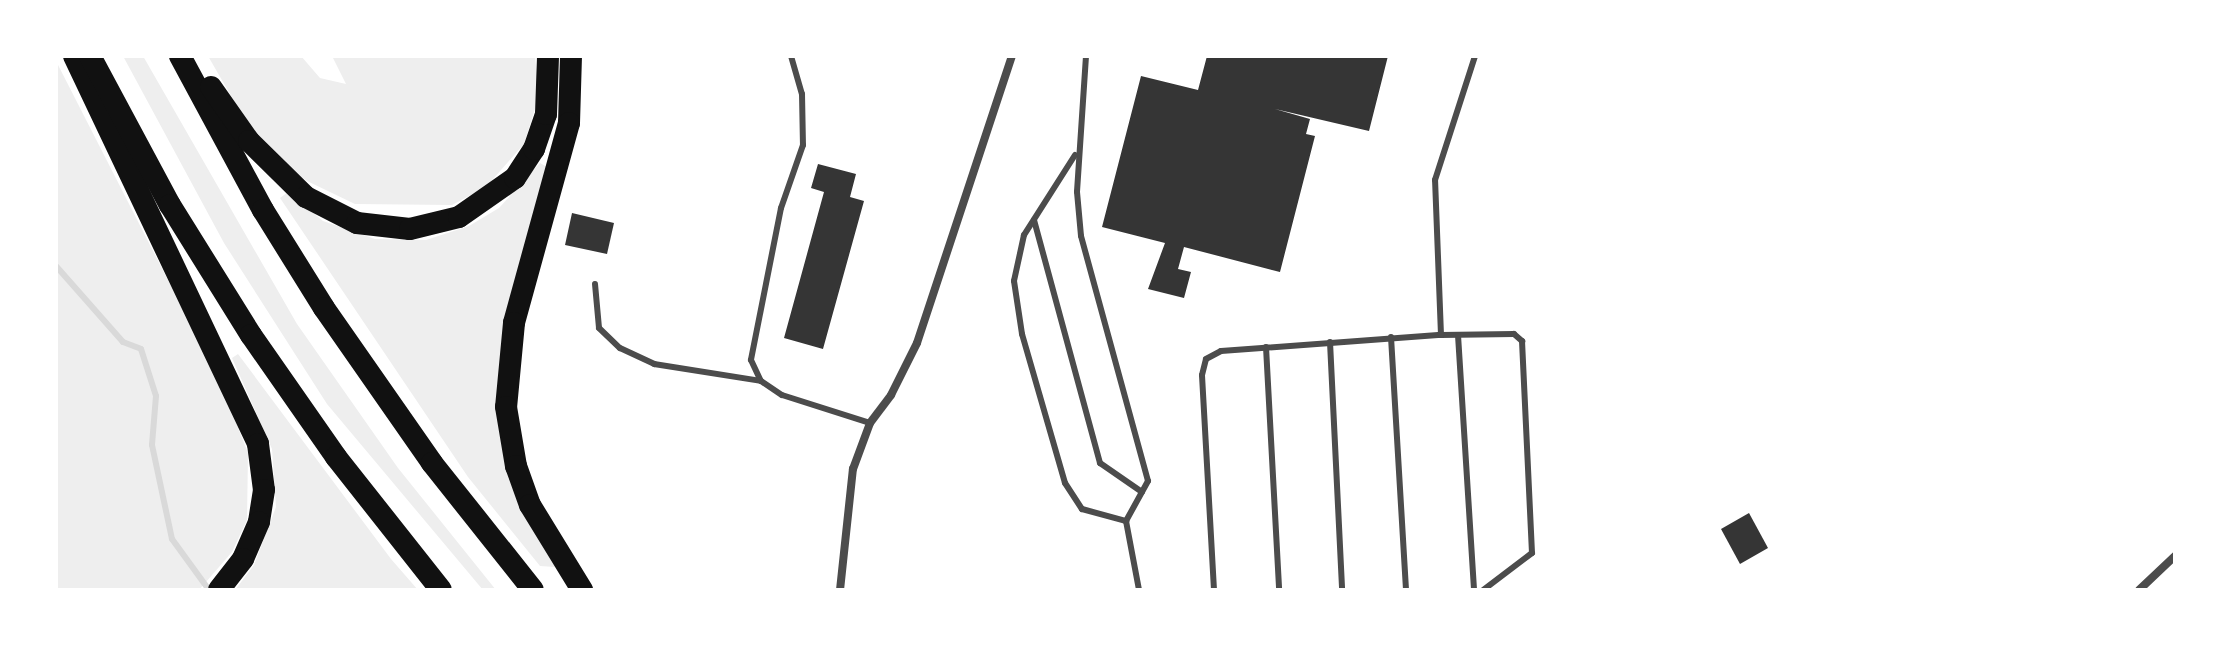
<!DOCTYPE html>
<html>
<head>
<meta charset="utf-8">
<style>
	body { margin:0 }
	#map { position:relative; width:2231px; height:646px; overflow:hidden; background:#fff; font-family:Georgia,serif }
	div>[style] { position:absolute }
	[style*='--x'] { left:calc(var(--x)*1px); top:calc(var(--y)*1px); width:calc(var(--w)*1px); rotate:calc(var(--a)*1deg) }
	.green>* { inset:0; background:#eee }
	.stream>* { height:6px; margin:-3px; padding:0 3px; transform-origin:3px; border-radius:3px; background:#d9d9d9 }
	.building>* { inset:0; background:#353535 }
	.service>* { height:6px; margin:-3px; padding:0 3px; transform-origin:3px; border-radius:3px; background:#4c4c4c }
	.minor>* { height:8px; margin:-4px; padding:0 4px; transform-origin:4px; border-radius:4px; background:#4c4c4c }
	.motorway>* { height:22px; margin:-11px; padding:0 11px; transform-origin:11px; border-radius:11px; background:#111 }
	span { translate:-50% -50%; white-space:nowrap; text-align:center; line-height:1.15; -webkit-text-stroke:8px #fff; paint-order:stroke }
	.frame { position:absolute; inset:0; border:58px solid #fff; pointer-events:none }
</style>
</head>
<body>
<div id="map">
	<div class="green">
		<i style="clip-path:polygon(123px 56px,143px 56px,297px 324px,398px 468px,496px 590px,483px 590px,327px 404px,224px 243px)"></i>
		<i style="clip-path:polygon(208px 56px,301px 56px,320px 78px,346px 84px,332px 56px,535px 56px,539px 96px,524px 144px,486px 187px,452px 205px,355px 204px,307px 181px,279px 161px,245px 120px)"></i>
		<i style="clip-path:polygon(56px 61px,220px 382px,248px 453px,247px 520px,232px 552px,199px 590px,56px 590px)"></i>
		<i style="clip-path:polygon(540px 163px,549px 168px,503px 322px,499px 409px,555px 567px,540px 566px,468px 477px,280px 198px,288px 192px,323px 221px,375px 239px,426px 240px,469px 226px,499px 208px)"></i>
		<i style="clip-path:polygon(238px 354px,391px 559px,418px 590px,235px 590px,254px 565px,276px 507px,272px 449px,232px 358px)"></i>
	</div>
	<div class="stream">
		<i style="--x:56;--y:266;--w:101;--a:48.6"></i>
		<i style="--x:123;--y:342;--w:19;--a:21"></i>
		<i style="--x:141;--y:349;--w:49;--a:72.3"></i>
		<i style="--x:156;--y:396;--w:49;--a:94.7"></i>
		<i style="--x:152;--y:445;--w:96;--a:78"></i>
		<i style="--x:172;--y:539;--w:63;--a:54"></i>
	</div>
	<div class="building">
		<i style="clip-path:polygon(1207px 56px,1388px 56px,1369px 131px,1275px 109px,1310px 119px,1306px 134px,1315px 136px,1280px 272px,1184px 247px,1178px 269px,1191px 272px,1184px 298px,1148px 289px,1165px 243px,1102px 227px,1141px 76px,1198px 90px)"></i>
		<i style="clip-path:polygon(818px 164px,856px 174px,850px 197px,864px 201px,823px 349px,784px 338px,824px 192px,811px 188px)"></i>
		<i style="clip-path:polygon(572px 213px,614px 223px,607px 254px,565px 245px)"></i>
		<i style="clip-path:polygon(1749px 513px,1768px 548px,1740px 564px,1721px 529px)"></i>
	</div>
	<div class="service">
		<i style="--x:791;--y:56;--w:40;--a:74"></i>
		<i style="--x:802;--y:94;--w:51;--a:88.9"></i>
		<i style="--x:803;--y:145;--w:67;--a:109.2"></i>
		<i style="--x:781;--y:208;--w:155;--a:101.2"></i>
		<i style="--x:751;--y:360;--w:23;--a:65"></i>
		<i style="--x:761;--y:381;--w:25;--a:34"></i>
		<i style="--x:782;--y:395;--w:92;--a:17.7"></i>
		<i style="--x:1086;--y:56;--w:136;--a:93.8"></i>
		<i style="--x:1077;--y:192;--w:44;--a:84.8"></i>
		<i style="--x:1081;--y:236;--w:254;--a:74.7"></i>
		<i style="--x:1148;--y:481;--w:46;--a:118.8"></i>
		<i style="--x:1126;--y:521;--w:70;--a:79.3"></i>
		<i style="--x:1075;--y:155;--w:95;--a:122.5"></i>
		<i style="--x:1024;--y:235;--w:47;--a:102.3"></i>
		<i style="--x:1014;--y:281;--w:54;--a:81.4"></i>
		<i style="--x:1022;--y:334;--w:155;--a:73.9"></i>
		<i style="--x:1065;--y:483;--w:31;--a:57"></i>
		<i style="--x:1082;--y:509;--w:46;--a:15.3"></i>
		<i style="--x:1034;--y:220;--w:252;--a:74.8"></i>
		<i style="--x:1100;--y:463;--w:51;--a:34.6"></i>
		<i style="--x:595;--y:284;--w:44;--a:84.8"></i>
		<i style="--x:599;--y:328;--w:29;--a:44"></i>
		<i style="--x:620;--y:348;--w:38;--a:25"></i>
		<i style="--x:654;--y:364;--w:108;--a:9"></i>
		<i style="--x:1441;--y:335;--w:73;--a:-0.8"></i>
		<i style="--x:1514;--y:334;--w:11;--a:41"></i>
		<i style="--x:1522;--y:341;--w:212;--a:87.3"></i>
		<i style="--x:1532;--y:553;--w:61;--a:142.9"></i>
		<i style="--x:1458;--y:335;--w:256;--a:86.4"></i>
		<i style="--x:1391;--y:337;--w:253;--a:86.6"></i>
		<i style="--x:1330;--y:342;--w:248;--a:87.2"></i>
		<i style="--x:1266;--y:347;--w:243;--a:86.9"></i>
		<i style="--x:1214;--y:590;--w:215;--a:-93.2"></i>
		<i style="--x:1202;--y:375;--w:16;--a:-76"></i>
		<i style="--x:1206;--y:359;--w:17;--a:-28"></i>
		<i style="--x:1221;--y:351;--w:221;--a:-4.2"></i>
		<i style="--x:1441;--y:335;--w:155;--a:-92.2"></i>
		<i style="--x:1435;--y:180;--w:130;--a:-72.1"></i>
	</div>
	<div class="minor">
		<i style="--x:840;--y:590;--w:122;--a:-83.9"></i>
		<i style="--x:853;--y:469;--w:49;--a:-69.7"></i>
		<i style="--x:870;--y:423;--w:35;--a:-53"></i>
		<i style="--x:891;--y:395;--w:58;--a:-63.4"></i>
		<i style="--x:917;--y:343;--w:302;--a:-71.7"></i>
		<i style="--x:2139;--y:590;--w:50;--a:-43.4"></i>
	</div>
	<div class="motorway">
		<i style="--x:74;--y:56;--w:429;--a:64.6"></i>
		<i style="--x:258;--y:444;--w:46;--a:82.6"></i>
		<i style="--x:264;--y:490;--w:32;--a:99"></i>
		<i style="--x:259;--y:522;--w:40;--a:113.4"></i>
		<i style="--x:243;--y:559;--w:39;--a:128"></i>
		<i style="--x:90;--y:56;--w:169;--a:61.8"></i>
		<i style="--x:170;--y:205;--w:153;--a:58.1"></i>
		<i style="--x:251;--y:335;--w:149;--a:55.1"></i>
		<i style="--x:336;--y:457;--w:169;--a:51.7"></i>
		<i style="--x:180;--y:56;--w:175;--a:61.7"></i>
		<i style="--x:263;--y:210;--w:115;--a:58.1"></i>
		<i style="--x:324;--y:308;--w:189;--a:55.1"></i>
		<i style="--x:432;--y:463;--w:162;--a:51.5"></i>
		<i style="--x:571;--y:56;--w:67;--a:91.7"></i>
		<i style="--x:569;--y:123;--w:207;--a:105.4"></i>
		<i style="--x:514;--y:323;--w:84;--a:95.4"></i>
		<i style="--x:506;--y:407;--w:60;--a:80.4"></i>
		<i style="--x:516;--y:466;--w:41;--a:70.3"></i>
		<i style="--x:530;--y:505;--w:100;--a:58.5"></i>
		<i style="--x:211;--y:87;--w:66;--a:54.9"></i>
		<i style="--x:249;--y:141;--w:80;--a:44.5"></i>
		<i style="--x:306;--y:197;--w:57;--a:27"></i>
		<i style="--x:357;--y:223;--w:53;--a:6.5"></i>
		<i style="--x:410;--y:229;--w:50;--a:-13.8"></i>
		<i style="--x:459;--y:217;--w:68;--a:-34.9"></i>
		<i style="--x:515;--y:178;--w:35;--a:-57"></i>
		<i style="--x:534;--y:149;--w:37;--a:-71"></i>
		<i style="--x:546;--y:114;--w:58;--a:-88"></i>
	</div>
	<div class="frame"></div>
</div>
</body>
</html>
